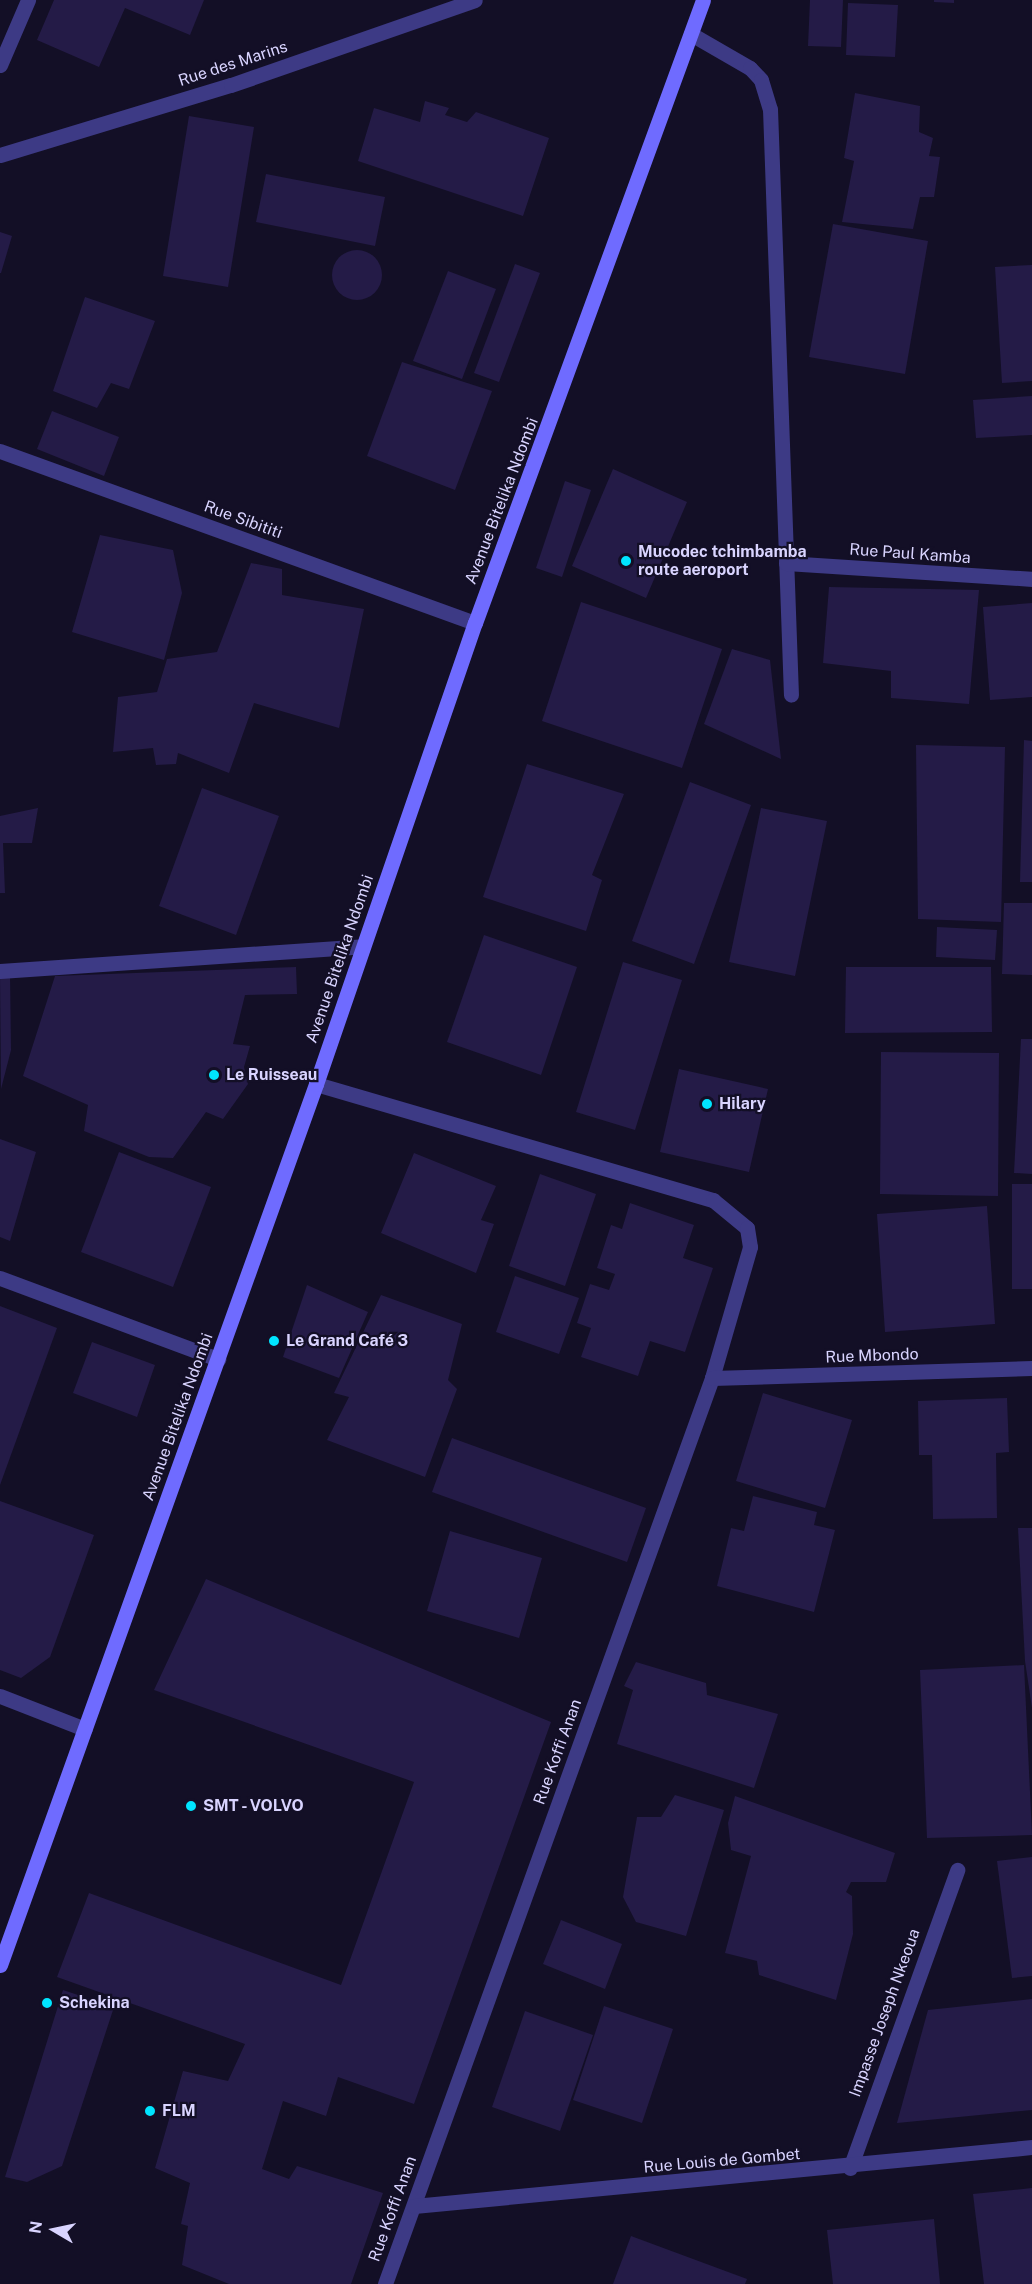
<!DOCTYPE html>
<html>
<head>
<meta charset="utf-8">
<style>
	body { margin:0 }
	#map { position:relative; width:1032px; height:2284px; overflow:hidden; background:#130f26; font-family:"Public Sans",sans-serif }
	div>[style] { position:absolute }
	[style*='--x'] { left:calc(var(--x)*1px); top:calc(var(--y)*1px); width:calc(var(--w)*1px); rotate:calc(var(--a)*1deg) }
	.building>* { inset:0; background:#241b47 }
	.round { border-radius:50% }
	.street>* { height:15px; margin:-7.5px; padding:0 7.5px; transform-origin:7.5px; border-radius:7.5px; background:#3d3a85 }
	.secondary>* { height:15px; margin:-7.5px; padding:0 7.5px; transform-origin:7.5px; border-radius:7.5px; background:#6f6bff }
	.dots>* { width:16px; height:16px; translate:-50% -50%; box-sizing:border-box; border:3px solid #130f26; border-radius:50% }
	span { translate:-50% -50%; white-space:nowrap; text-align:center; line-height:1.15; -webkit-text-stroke:4.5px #130f26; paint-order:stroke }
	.street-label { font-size:16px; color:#d9d4ff }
	.poi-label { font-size:16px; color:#d9d4ff; font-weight:700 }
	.left { translate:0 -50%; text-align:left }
	.north { position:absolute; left:24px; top:2200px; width:60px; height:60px; -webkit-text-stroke:4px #130f26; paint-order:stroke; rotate:279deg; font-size:16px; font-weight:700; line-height:24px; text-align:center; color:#d9d4ff }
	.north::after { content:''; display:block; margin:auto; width:21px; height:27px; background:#d9d4ff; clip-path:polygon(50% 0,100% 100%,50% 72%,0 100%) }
</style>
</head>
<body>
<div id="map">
	<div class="building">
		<i style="clip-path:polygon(54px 0,204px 0,190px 35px,125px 8px,99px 67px,37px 40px)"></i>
		<i style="clip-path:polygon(810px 0,843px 0,841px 47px,808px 46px)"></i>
		<i style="clip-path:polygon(934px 0,954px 0,954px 3px,934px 2px)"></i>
		<i style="clip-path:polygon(848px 3px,898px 5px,895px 57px,846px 55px)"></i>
		<i style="clip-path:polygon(855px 93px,920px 106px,919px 132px,933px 138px,929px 156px,940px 157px,934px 197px,920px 197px,913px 229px,842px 222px,854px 161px,844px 158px)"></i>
		<i style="clip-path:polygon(425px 101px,449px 108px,445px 115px,467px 122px,476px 112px,549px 138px,523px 216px,358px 161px,374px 108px,420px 122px)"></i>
		<i style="clip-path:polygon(189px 116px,254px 127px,228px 287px,163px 276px)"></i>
		<i style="clip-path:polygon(266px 174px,385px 197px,375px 246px,256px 222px)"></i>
		<i style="clip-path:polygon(833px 224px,928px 241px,905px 374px,809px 357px)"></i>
		<i style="clip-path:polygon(0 232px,12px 236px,1px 273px,0 273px)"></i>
		<i class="round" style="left:332px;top:250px;width:50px;height:50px"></i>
		<i style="clip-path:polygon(515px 264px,540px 273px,499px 382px,474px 373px)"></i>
		<i style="clip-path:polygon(1032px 265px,1032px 381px,1002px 383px,995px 267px)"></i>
		<i style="clip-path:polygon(448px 271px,496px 289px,462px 379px,413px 361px)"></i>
		<i style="clip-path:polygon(85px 297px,155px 321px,129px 389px,111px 383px,97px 408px,53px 391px)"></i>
		<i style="clip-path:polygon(402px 362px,492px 391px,455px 490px,367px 456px)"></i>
		<i style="clip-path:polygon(1032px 396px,1032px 435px,976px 438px,973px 400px)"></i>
		<i style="clip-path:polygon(52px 411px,119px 437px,104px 476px,37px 449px)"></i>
		<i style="clip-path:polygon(613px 469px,687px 502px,646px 598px,572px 566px)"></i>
		<i style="clip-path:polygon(565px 481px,591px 490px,562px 577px,536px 568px)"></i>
		<i style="clip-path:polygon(100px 535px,173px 550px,182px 593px,164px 660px,72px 632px)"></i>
		<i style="clip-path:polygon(251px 563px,282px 569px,282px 595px,364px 609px,339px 728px,254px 703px,229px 773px,178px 753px,176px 764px,156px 765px,153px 748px,113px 752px,118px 697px,157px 692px,167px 659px,217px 652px)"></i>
		<i style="clip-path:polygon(829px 587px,979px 590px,969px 704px,891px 698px,891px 671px,823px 663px)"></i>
		<i style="clip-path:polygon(581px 602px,722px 649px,682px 768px,542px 721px)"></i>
		<i style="clip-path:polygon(1032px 603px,1032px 697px,990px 700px,983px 607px)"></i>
		<i style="clip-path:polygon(732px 649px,770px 660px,781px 759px,704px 724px)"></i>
		<i style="clip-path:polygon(1024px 740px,1032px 741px,1032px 882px,1020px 882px)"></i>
		<i style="clip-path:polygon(916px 745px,1005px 747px,1001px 922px,918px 919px)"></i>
		<i style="clip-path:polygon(527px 764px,624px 794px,592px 875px,602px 880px,586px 931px,483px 897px)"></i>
		<i style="clip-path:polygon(690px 782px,751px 805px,694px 964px,632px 941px)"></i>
		<i style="clip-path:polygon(202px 788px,279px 816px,236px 935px,159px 906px)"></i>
		<i style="clip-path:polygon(38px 808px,32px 843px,3px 843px,5px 893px,0 893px,0 816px)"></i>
		<i style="clip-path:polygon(761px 808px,827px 821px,795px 976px,729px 962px)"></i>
		<i style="clip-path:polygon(1004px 903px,1032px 903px,1032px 975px,1002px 974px)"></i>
		<i style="clip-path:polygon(937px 927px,997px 930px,995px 960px,936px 957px)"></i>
		<i style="clip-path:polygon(484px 935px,577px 967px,541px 1075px,447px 1042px)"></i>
		<i style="clip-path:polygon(623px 962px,682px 980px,635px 1130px,576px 1112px)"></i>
		<i style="clip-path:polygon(296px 967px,297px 994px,245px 995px,233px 1044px,250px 1046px,244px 1067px,248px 1084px,223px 1119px,206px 1112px,173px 1158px,149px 1157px,84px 1131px,88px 1105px,23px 1076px,55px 976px)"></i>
		<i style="clip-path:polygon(846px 967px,991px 967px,992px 1032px,845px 1033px)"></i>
		<i style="clip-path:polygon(10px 974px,11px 1050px,1px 1089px,0 975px)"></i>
		<i style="clip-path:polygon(1021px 1039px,1032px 1039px,1032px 1174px,1014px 1173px)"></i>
		<i style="clip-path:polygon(881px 1052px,999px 1053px,998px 1196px,880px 1194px)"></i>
		<i style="clip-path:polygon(679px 1069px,768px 1089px,749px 1172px,660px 1152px)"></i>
		<i style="clip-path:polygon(0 1139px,36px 1152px,10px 1241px,0 1237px)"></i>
		<i style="clip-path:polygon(119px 1152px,211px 1187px,173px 1287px,81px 1252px)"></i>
		<i style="clip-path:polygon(414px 1153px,496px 1186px,481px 1220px,494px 1224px,476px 1273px,381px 1233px)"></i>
		<i style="clip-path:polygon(540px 1174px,596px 1194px,565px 1286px,509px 1266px)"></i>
		<i style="clip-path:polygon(1012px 1184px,1032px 1184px,1032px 1289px,1012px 1289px)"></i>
		<i style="clip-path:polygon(630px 1203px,694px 1225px,683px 1258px,713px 1268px,685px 1352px,650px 1341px,638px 1376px,581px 1357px,591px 1328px,577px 1323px,590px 1284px,609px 1290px,615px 1274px,597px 1268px,611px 1225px,622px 1229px)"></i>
		<i style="clip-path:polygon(987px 1206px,995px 1324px,885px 1332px,877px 1214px)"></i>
		<i style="clip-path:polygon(515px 1276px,579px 1298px,559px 1354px,496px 1332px)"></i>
		<i style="clip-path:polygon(307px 1285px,368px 1312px,339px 1378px,283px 1357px)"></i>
		<i style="clip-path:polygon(381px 1295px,462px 1324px,448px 1380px,457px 1389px,425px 1477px,327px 1440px,349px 1397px,334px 1393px)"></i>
		<i style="clip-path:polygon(0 1306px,57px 1328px,0 1485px)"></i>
		<i style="clip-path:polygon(92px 1342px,155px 1365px,137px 1417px,73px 1393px)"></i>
		<i style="clip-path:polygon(763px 1393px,852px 1420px,825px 1508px,736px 1481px)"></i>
		<i style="clip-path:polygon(1007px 1398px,1009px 1452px,996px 1453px,997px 1518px,933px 1519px,932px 1455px,919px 1455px,918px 1401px)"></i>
		<i style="clip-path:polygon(452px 1438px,646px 1508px,627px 1562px,432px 1492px)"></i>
		<i style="clip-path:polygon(753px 1496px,817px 1512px,814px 1525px,835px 1530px,814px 1612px,717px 1586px,731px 1528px,744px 1531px)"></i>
		<i style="clip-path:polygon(0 1501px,94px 1535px,50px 1657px,21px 1678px,0 1670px)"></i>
		<i style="clip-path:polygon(1018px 1528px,1032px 1528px,1032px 1708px,1025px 1661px)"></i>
		<i style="clip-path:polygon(450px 1531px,542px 1558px,519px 1638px,427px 1611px)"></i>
		<i style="clip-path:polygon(206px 1579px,551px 1722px,414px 2104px,338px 2077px,326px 2116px,283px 2101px,262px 2169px,289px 2179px,297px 2166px,383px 2193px,351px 2284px,229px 2284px,182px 2265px,188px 2226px,181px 2224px,190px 2183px,155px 2168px,183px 2071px,228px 2081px,245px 2044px,57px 1977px,89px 1893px,341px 1985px,414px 1782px,154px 1690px)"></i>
		<i style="clip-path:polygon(636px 1662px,706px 1683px,707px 1695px,778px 1714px,754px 1788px,617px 1744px,633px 1690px,624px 1686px)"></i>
		<i style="clip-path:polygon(1024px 1665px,1032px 1835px,927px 1838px,920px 1670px)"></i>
		<i style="clip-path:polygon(675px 1795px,724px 1810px,686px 1936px,636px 1922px,623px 1897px,637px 1817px,661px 1817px)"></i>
		<i style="clip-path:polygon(735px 1796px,895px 1853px,886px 1882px,851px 1882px,846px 1892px,852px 1896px,853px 1934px,836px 2000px,759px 1975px,757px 1961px,725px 1953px,751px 1856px,731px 1850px,728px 1823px)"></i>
		<i style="clip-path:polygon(1032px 1857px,1032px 1976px,1012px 1978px,997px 1861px)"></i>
		<i style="clip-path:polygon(561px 1920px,622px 1944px,605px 1989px,543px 1964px)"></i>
		<i style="clip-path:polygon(63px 1990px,114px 2007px,62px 2166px,27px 2182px,5px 2177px)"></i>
		<i style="clip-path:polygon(1032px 1999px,1032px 2110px,897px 2123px,928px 2010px)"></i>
		<i style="clip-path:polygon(604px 2006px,673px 2029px,642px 2123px,573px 2100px)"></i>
		<i style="clip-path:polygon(525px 2011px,593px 2035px,560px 2131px,492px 2107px)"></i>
		<i style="clip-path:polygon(1032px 2188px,1032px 2284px,984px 2284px,973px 2194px)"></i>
		<i style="clip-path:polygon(934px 2219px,940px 2284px,833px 2284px,827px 2230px)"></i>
		<i style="clip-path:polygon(631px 2236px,747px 2279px,745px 2284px,613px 2284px)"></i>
	</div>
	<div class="street">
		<i style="--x:691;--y:34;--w:68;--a:30"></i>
		<i style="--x:750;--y:68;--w:16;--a:47"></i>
		<i style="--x:761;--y:80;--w:30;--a:73"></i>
		<i style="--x:770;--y:109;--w:586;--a:87.95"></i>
		<i style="--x:0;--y:65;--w:71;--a:-66.7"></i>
		<i style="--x:0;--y:155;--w:241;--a:-16.9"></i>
		<i style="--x:231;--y:85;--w:258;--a:-19.2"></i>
		<i style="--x:0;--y:451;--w:505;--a:19.91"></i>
		<i style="--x:786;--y:563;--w:247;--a:3.7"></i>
		<i style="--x:0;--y:971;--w:364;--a:-3.9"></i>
		<i style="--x:316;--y:1084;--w:414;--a:16.3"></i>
		<i style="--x:713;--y:1200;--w:44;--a:39.5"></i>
		<i style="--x:747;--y:1228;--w:19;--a:81"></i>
		<i style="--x:750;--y:1247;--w:136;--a:106.2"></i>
		<i style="--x:712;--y:1378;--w:963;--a:109.85"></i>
		<i style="--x:0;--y:1278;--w:233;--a:20.4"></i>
		<i style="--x:712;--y:1378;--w:320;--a:-1.8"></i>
		<i style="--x:0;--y:1696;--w:91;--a:21.2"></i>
		<i style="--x:850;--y:2168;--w:317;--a:-70.2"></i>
		<i style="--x:414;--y:2206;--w:621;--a:-5.45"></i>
	</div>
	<div class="secondary">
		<i style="--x:0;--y:1965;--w:936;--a:-70.27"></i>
		<i style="--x:316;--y:1084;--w:488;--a:-71"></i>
		<i style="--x:475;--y:623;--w:663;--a:-69.9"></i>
	</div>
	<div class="dots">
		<i style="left:626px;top:561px;background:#00e5ff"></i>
		<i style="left:214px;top:1075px;background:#00e5ff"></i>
		<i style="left:707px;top:1104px;background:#00e5ff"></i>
		<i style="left:274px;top:1341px;background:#00e5ff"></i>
		<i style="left:191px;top:1806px;background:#00e5ff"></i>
		<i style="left:47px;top:2003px;background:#00e5ff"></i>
		<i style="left:150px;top:2111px;background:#00e5ff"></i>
	</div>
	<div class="street-label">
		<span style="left:233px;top:64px;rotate:-18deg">Rue des Marins</span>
		<span style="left:502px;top:501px;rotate:-69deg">Avenue Bitelika Ndombi</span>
		<span style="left:243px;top:520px;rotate:20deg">Rue Sibititi</span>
		<span style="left:910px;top:554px;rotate:4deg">Rue Paul Kamba</span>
		<span style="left:340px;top:959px;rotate:-71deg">Avenue Bitelika Ndombi</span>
		<span style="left:872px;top:1356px;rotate:-2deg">Rue Mbondo</span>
		<span style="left:178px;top:1417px;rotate:-70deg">Avenue Bitelika Ndombi</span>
		<span style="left:558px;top:1752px;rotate:-70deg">Rue Koffi Anan</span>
		<span style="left:885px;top:2013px;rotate:-70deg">Impasse Joseph Nkeoua</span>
		<span style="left:722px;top:2161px;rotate:-5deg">Rue Louis de Gombet</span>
		<span style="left:393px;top:2209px;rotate:-70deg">Rue Koffi Anan</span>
	</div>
	<div class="poi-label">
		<span class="left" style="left:638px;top:561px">Mucodec tchimbamba<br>route aeroport</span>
		<span class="left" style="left:226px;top:1075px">Le Ruisseau</span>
		<span class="left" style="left:719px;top:1104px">Hilary</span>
		<span class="left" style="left:286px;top:1341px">Le Grand Café 3</span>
		<span class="left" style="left:203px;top:1806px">SMT - VOLVO</span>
		<span class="left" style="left:59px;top:2003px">Schekina</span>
		<span class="left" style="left:162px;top:2111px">FLM</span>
	</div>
	<div class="north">N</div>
</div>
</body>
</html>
